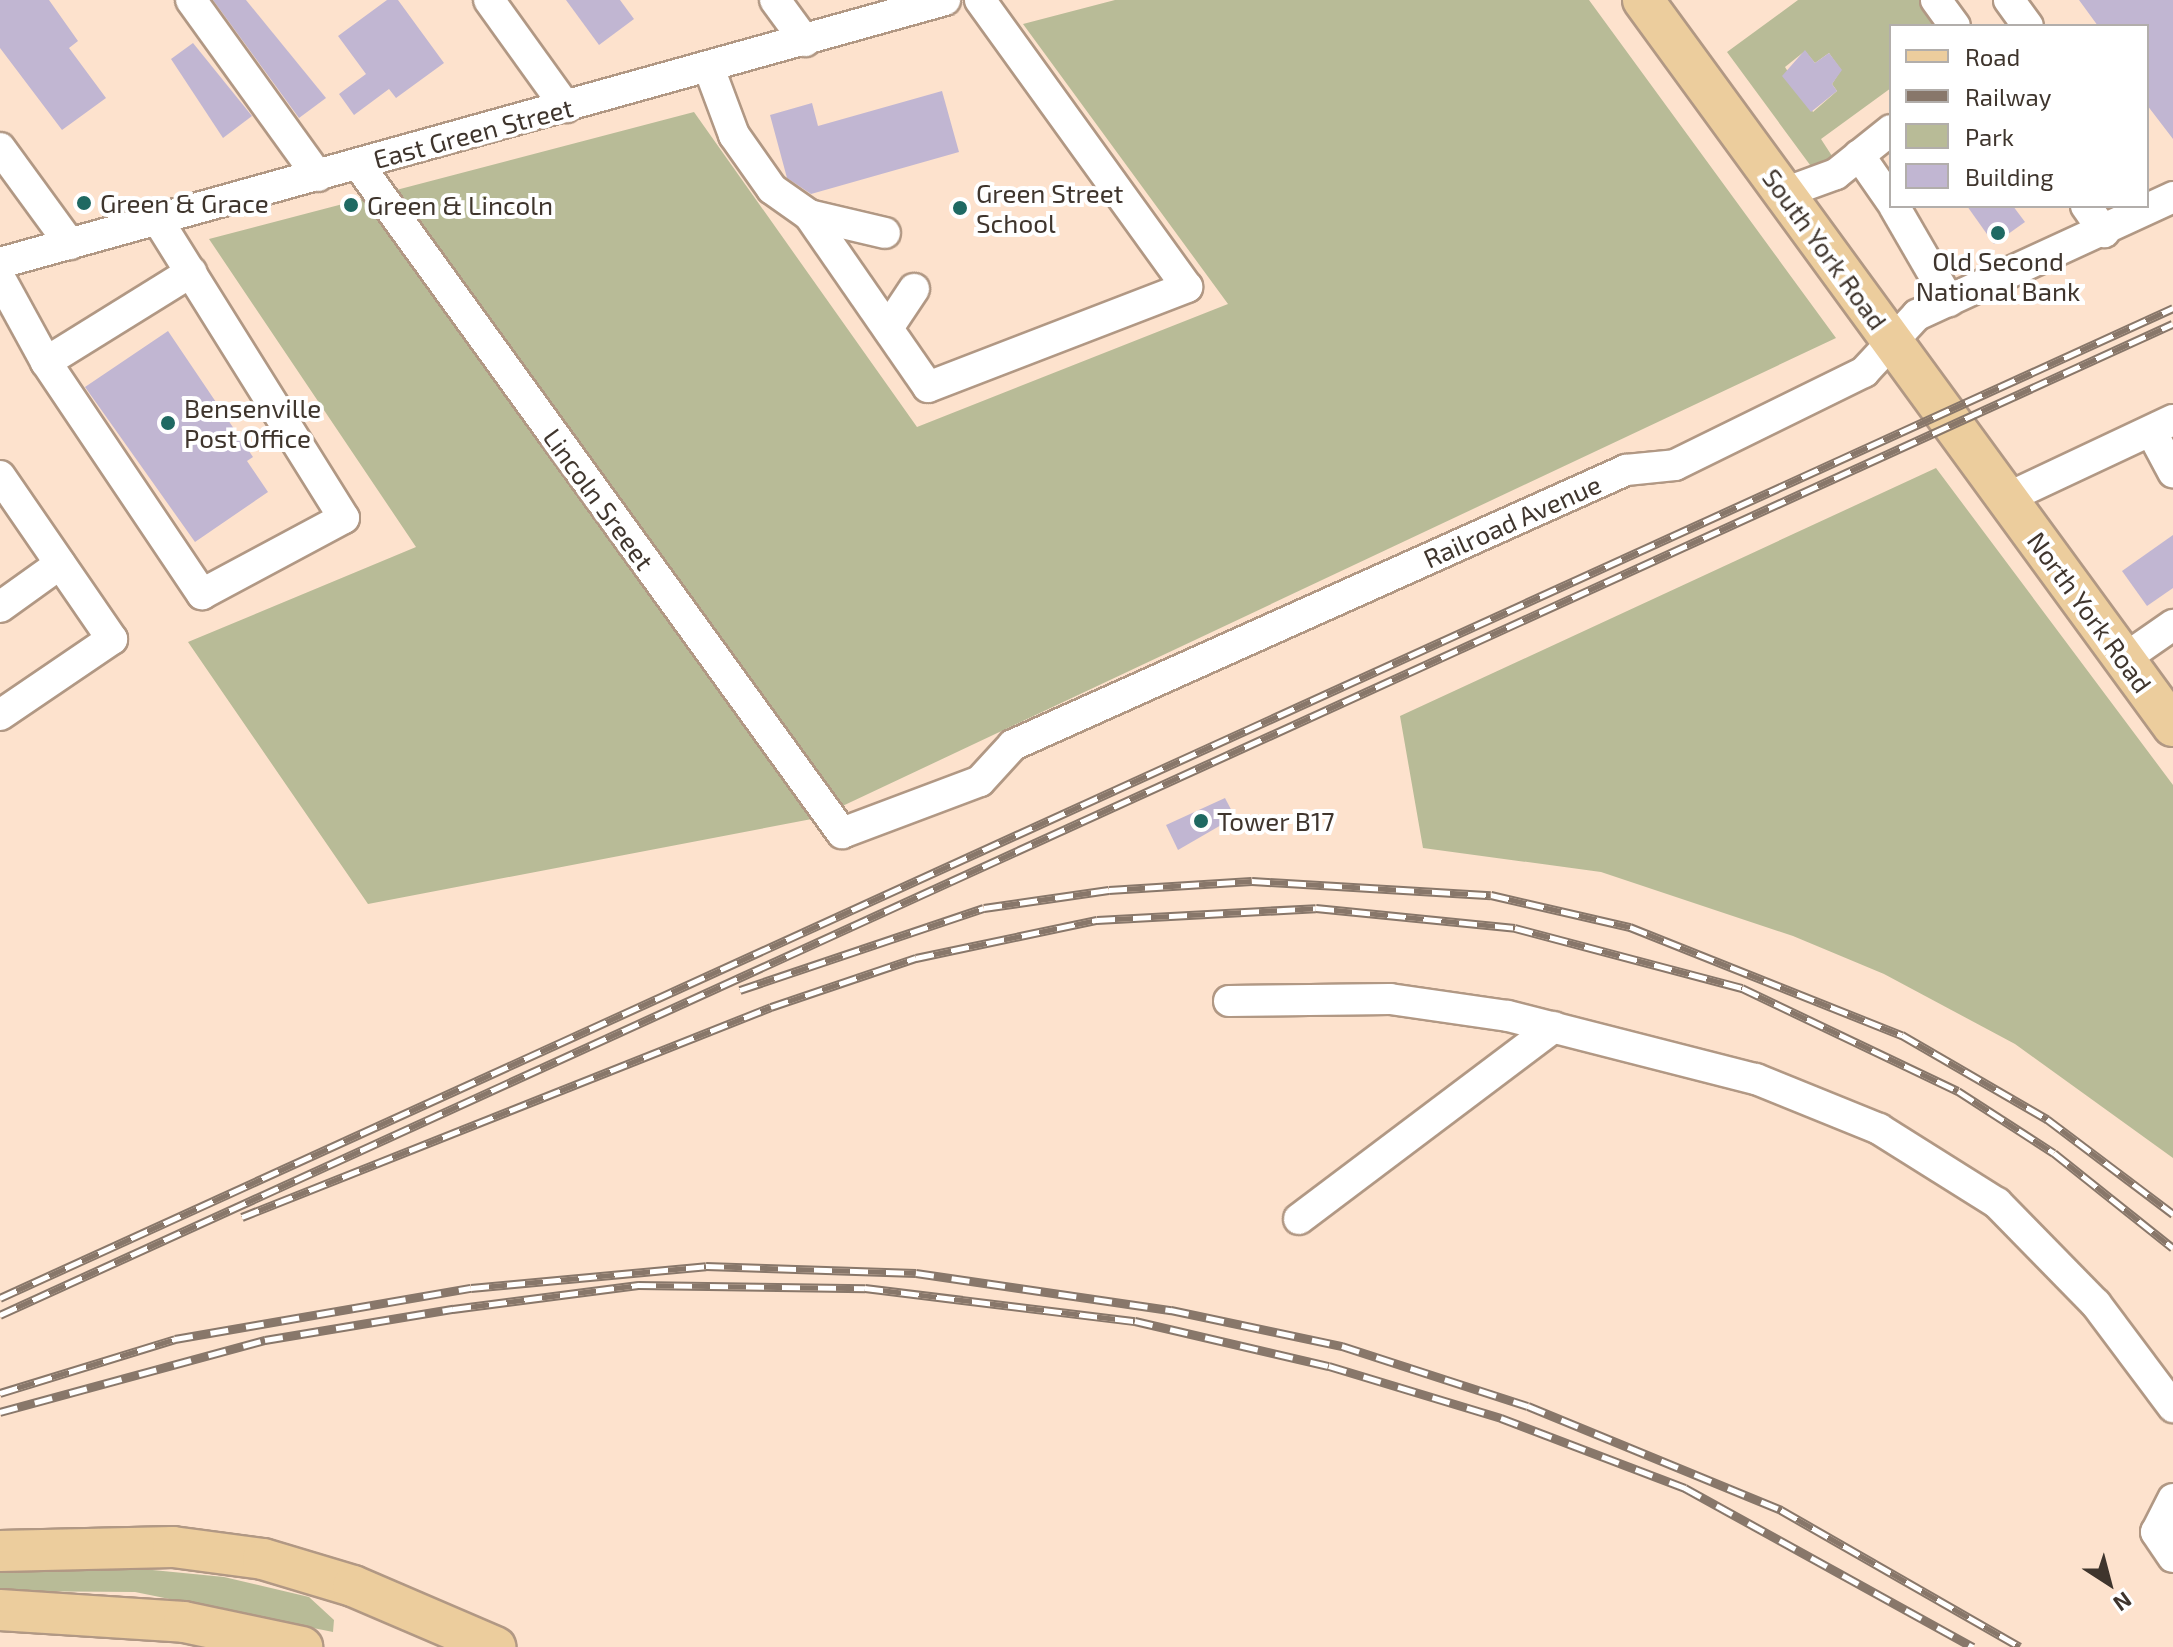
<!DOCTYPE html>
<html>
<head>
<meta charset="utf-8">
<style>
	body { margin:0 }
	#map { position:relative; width:2173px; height:1647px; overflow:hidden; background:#fde2cd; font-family:"Exo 2",sans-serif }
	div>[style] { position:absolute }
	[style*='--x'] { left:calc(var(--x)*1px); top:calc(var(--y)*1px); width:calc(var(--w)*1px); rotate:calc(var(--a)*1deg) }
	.green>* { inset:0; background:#b8bb97 }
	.building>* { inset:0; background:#c1b6d2 }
	.roads { filter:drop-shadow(2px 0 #b19884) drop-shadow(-2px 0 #b19884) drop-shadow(0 2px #b19884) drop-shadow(0 -2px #b19884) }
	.minor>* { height:30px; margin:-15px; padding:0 15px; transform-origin:15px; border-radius:15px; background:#fff }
	.major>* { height:40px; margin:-20px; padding:0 20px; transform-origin:20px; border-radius:20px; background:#eccd9d }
	.rail>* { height:9px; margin-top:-4.5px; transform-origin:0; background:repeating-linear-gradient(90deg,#fff 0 18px,#88776a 0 36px); box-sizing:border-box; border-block:2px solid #88776a }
	.dots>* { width:22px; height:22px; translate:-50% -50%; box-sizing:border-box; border:4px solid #fff; border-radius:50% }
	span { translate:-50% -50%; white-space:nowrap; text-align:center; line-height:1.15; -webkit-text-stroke:8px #fff; paint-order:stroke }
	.street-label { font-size:26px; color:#3f352d }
	.poi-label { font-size:26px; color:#3f352d }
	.left { translate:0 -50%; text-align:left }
	.legend { position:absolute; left:1889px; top:24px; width:260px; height:184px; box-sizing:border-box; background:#fff; border:2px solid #b2aeab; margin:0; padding:10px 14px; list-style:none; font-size:24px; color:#3f352d }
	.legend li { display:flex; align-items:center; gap:16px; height:40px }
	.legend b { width:40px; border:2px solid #b2aeab }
	.north { position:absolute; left:2069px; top:1543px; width:80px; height:80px; -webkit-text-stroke:6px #fff; paint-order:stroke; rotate:144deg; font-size:22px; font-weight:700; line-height:32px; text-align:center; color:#3f352d }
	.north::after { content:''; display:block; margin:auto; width:28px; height:36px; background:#3f352d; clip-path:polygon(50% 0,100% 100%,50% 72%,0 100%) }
</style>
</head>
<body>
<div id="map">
	<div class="green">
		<i style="clip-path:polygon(1115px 0,1589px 0,1836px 338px,817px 818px,368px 904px,188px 642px,416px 547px,209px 239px,694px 112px,917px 427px,1228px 304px,1023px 24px)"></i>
		<i style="clip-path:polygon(evenodd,1798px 0,1928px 0,1947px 26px,1891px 26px,1891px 88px,1821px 139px,1832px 156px,1813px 169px,1727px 52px,1798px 0,1805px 51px,1815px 63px,1829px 53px,1841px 70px,1832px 84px,1837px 91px,1813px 112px,1785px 67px,1805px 51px)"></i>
		<i style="clip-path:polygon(1936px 468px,2173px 785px,2173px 1158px,2015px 1044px,1884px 974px,1793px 936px,1601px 872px,1423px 848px,1400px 716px)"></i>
		<i style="clip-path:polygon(122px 1567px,224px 1577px,309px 1597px,334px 1620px,333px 1632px,135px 1592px,0 1591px,0 1570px)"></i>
	</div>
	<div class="building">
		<i style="clip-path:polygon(0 0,49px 0,78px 41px,69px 48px,106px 98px,62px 130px,0 48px)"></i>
		<i style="clip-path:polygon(213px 0,246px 0,326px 98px,299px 118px)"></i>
		<i style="clip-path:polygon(387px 0,398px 0,444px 63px,396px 98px,389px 89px,354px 115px,339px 94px,366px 74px,338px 36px)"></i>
		<i style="clip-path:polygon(566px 0,620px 0,634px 19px,599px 45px)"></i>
		<i style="clip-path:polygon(2079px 0,2173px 0,2173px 139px,2147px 105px,2147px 26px,2098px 26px)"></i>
		<i style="clip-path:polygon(193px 43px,252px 116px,223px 138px,171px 59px)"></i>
		<i style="clip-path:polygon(1805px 50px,1815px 63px,1829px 53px,1842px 70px,1832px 84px,1837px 91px,1811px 112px,1782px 76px)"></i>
		<i style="clip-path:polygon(942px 91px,959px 152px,811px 194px,787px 178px,770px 115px,812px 103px,818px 126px)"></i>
		<i style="clip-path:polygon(1967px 206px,2013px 206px,2025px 222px,1994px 244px)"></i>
		<i style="clip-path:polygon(168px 331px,253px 457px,247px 461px,268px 492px,195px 542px,85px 387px)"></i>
		<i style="clip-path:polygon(2173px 535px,2173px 588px,2147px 606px,2122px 571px)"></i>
		<i style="clip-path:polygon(1225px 798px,1235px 817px,1178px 850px,1166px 825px)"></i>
	</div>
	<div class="roads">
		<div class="minor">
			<i style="--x:191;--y:0;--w:217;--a:54.2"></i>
			<i style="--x:489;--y:0;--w:132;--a:54.3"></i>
			<i style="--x:775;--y:0;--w:51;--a:53.8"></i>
			<i style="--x:1936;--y:0;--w:32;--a:54"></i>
			<i style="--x:2009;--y:0;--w:32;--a:54"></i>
			<i style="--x:709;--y:68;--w:72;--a:69.5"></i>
			<i style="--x:734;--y:135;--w:66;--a:54.9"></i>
			<i style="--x:772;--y:189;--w:45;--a:35.1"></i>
			<i style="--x:809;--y:215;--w:78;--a:13.3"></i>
			<i style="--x:0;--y:148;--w:119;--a:53.9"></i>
			<i style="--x:1859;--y:155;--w:56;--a:55.2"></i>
			<i style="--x:358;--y:164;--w:826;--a:54.12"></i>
			<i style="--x:842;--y:833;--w:147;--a:-20.6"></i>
			<i style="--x:980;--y:781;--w:49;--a:-47.5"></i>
			<i style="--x:1013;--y:745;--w:672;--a:-24.16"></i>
			<i style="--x:1626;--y:470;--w:49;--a:-5.8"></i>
			<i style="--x:1675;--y:465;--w:211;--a:-26.2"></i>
			<i style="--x:1864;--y:372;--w:78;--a:-47.1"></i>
			<i style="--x:1917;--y:315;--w:282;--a:-24.7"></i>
			<i style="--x:1784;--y:193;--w:55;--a:-20.1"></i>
			<i style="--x:1836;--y:174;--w:70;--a:-38.7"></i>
			<i style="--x:1894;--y:206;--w:110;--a:59.9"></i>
			<i style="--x:2086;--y:206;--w:32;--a:55"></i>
			<i style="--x:809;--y:215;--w:209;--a:55.3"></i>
			<i style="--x:928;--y:387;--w:278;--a:-21.1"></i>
			<i style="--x:1187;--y:287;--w:354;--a:-125.8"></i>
			<i style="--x:0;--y:263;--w:981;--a:-15.55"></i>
			<i style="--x:0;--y:278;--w:96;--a:61.3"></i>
			<i style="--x:46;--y:362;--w:280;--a:56.1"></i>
			<i style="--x:202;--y:594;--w:161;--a:-28.2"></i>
			<i style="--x:344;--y:518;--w:351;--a:-122"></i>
			<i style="--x:888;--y:328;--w:47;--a:-56.3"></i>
			<i style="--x:46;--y:362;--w:171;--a:-31.8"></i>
			<i style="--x:2151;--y:431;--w:47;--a:61.8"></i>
			<i style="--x:0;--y:476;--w:198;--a:55.5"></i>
			<i style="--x:112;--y:639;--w:135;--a:145.8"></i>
			<i style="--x:2007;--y:498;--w:183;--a:-25.2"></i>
			<i style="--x:0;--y:607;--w:74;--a:-35.6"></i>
			<i style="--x:2124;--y:659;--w:60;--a:-34.8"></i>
			<i style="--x:1229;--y:1001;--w:161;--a:-0.7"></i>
			<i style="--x:1390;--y:999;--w:119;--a:8.2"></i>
			<i style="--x:1508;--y:1016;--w:256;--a:14.3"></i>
			<i style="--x:1756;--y:1079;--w:133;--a:22.1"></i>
			<i style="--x:1879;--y:1129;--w:139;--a:32.1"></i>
			<i style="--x:1997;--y:1203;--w:141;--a:45.6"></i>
			<i style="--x:2096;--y:1304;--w:129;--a:53.2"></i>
			<i style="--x:1299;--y:1219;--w:319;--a:-37"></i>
			<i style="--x:2173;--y:1499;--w:37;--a:117"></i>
			<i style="--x:2156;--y:1532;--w:30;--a:56"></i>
		</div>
		<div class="major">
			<i style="--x:1643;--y:0;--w:899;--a:53.87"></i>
			<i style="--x:0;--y:1551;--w:173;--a:-1.3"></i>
			<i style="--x:173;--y:1547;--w:91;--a:7.6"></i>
			<i style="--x:263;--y:1559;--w:94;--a:16.7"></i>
			<i style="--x:353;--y:1586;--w:155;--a:23.2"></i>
			<i style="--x:0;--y:1610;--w:184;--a:3.7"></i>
			<i style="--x:184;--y:1622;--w:121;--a:12"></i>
		</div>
	</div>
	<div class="rail">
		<i style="--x:740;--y:990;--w:257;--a:-18.6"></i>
		<i style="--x:984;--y:908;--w:126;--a:-8.2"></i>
		<i style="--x:1109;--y:890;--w:143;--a:-3.6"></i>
		<i style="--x:1252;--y:881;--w:239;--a:3.4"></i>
		<i style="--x:1491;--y:895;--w:143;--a:13"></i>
		<i style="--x:1630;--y:927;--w:293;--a:21.7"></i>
		<i style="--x:1902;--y:1035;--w:168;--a:30.1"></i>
		<i style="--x:2047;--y:1119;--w:158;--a:37"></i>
		<i style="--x:242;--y:1217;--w:569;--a:-21.65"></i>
		<i style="--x:771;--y:1007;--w:153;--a:-18.7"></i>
		<i style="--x:916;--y:958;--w:185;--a:-11.9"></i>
		<i style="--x:1097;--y:920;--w:219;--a:-3.1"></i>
		<i style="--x:1316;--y:908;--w:200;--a:5.7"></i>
		<i style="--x:1515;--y:928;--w:235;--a:14.8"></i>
		<i style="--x:1742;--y:988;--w:239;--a:25.5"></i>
		<i style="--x:1958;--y:1091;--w:114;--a:32.9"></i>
		<i style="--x:2054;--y:1153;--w:152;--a:38.6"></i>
		<i style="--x:0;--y:1298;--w:2388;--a:-24.49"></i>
		<i style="--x:0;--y:1315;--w:2388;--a:-24.52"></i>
		<i style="--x:0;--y:1393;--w:183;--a:-17.1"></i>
		<i style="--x:175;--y:1339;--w:300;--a:-9.8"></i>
		<i style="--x:471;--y:1288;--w:236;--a:-5.3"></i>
		<i style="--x:706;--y:1266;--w:210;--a:1.9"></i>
		<i style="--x:916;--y:1273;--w:258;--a:8.3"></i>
		<i style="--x:1171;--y:1310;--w:175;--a:11.9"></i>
		<i style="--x:1342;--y:1346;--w:195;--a:17.9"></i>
		<i style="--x:1528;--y:1406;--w:274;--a:22.3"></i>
		<i style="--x:1781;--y:1510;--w:275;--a:29.8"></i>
		<i style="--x:0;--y:1412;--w:275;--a:-15.2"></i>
		<i style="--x:265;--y:1340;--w:191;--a:-9.4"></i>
		<i style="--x:453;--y:1309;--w:187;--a:-7.4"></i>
		<i style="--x:638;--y:1285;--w:227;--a:0.8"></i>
		<i style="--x:865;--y:1288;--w:272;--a:7"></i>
		<i style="--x:1135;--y:1321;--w:199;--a:13.1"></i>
		<i style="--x:1329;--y:1366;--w:180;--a:16.8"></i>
		<i style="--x:1501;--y:1418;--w:197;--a:20.8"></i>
		<i style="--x:1685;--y:1488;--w:329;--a:28.9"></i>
	</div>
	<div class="dots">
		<i style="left:84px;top:203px;background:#1f6962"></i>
		<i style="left:351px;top:205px;background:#1f6962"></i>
		<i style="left:960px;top:208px;background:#1f6962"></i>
		<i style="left:1998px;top:233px;background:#1f6962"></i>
		<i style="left:168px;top:423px;background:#1f6962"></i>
		<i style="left:1201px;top:821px;background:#1f6962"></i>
	</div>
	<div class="street-label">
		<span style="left:473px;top:133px;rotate:-15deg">East Green Street</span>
		<span style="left:1825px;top:249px;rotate:54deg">South York Road</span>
		<span style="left:599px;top:499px;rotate:54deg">Lincoln Sreeet</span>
		<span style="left:1512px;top:521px;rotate:-24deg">Railroad Avenue</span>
		<span style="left:2090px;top:612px;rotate:54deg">North York Road</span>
	</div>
	<div class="poi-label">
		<span class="left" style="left:976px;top:208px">Green Street<br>School</span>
		<span class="left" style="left:100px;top:203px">Green &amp; Grace</span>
		<span class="left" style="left:367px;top:205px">Green &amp; Lincoln</span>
		<span style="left:1998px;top:276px">Old Second<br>National Bank</span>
		<span class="left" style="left:184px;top:423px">Bensenville<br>Post Office</span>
		<span class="left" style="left:1217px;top:821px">Tower B17</span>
	</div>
	<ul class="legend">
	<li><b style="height:10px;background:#eccd9d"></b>Road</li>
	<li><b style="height:10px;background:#88776a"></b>Railway</li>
	<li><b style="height:22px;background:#b8bb97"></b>Park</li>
	<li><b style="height:22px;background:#c1b6d2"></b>Building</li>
	</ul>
	<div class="north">N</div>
</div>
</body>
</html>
